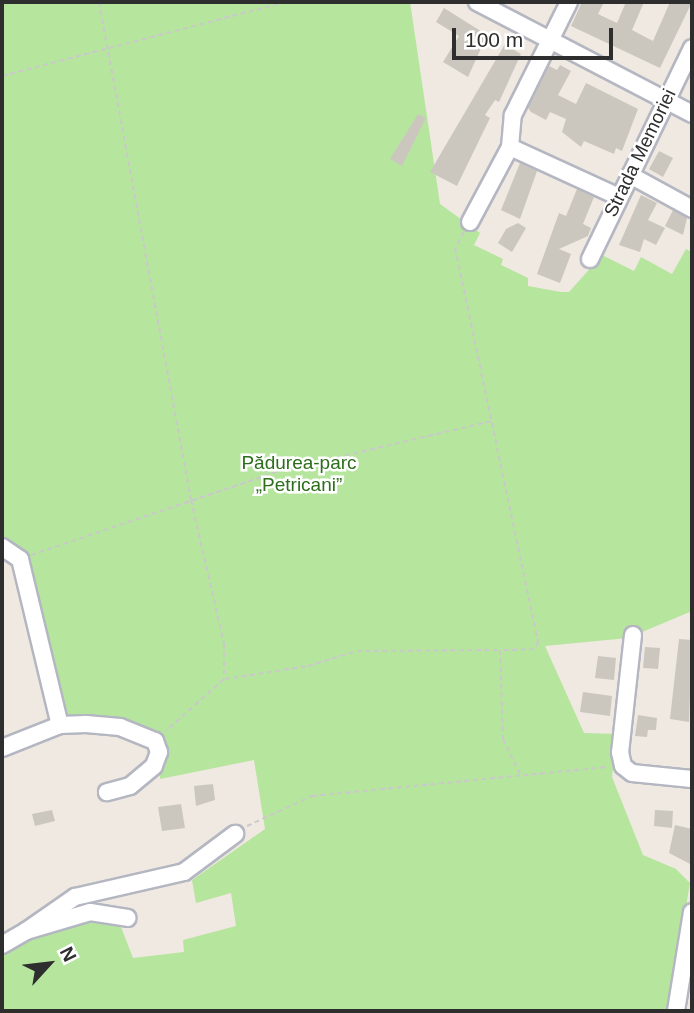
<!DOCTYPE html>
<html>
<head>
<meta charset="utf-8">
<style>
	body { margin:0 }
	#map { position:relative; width:694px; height:1013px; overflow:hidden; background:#efe9e1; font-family:Helvetica,sans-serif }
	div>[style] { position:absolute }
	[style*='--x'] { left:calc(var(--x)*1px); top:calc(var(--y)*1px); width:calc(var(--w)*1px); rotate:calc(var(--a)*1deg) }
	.green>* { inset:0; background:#b6e59e }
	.building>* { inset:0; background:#cbc7bf }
	.path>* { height:2px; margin-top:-1px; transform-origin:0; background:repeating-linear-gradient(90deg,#c9c9c9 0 5px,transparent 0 8.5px) }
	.roads { filter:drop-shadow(2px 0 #b4b7c1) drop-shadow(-2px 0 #b4b7c1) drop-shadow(0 2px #b4b7c1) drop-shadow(0 -2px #b4b7c1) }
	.minor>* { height:16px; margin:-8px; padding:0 8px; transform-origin:8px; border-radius:8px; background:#fff }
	span { translate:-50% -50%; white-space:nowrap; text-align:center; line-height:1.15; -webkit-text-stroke:5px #fff; paint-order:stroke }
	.street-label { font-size:19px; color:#2e2e2e }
	.park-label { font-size:19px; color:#2c6e1b }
	.frame { position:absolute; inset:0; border:4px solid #2e2e2e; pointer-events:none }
	.north { position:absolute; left:14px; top:929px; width:70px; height:70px; -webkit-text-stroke:5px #fff; paint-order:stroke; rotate:63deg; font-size:19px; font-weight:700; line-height:28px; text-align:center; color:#2e2e2e }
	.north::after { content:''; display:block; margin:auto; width:24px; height:32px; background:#2e2e2e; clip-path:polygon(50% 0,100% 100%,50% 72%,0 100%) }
	.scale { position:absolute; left:452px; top:28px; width:161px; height:32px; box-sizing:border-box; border:4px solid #2e2e2e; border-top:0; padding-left:9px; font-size:21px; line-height:24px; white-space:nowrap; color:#2e2e2e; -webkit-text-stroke:5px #fff; paint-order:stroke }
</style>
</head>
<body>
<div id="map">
	<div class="green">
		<i style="clip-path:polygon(2px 2px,410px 2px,440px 204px,480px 233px,474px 245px,503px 259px,501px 265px,528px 278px,528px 286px,561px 292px,569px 292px,602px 255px,634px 271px,641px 257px,672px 274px,686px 249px,692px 252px,692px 611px,628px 638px,545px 646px,584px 733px,617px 734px,612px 777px,643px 855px,676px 869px,690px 883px,668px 1011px,2px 1011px,2px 954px,16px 942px,74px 921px,104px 919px,121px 927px,133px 958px,184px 952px,183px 940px,236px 926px,231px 893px,196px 903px,192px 880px,265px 829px,254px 760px,160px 779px,159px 738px,69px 722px,43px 648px,19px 547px,2px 544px)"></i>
	</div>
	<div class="building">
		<i style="clip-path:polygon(582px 2px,604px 2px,598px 14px,617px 23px,626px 2px,644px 2px,632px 30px,653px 41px,670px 2px,692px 2px,660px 68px,571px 26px)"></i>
		<i style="clip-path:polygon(444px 8px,487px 35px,468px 77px,443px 62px,459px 36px,436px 22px)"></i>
		<i style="clip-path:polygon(505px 44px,521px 54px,499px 102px,495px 100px,485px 115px,490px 118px,457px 186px,430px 172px)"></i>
		<i style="clip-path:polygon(560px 65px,571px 71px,558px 95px,576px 104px,586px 83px,638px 109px,622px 151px,616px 148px,614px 154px,584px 141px,581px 147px,562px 132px,566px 119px,550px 112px,546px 120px,531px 112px,528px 108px,549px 66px,557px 70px)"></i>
		<i style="clip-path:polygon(418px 114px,426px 118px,402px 166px,390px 159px)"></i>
		<i style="clip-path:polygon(659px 151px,673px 158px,663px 177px,649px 169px)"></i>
		<i style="clip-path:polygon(520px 163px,537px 171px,520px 219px,501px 210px)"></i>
		<i style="clip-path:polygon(577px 189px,594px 197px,583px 224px,591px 228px,588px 236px,559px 249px,571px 254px,560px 283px,537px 274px,559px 213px,566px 216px)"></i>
		<i style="clip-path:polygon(641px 195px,657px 203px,648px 220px,665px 228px,656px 245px,644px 239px,640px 252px,619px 245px)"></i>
		<i style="clip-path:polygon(673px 210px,687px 218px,683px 235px,665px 226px)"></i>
		<i style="clip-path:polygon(518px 223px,526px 228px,512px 252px,498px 243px,506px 229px)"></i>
		<i style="clip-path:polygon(679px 639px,692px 640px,689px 722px,670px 719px)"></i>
		<i style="clip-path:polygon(645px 647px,660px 648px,658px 669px,643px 668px)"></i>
		<i style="clip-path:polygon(598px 656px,616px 658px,614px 680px,595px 678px)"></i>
		<i style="clip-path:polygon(583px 692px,612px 696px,610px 716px,580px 712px)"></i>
		<i style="clip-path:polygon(638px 715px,657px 718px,656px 730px,648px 730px,647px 737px,635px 736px)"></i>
		<i style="clip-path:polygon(213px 784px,215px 800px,196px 806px,194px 786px)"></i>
		<i style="clip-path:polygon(181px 804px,185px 828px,162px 831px,158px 807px)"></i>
		<i style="clip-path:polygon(52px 810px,55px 821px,35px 826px,32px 814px)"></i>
		<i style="clip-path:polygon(655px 810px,673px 811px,672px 828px,654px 826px)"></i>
		<i style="clip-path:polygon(675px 825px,692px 829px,692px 865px,669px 853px)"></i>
	</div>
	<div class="path">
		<i style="--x:99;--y:2;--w:506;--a:79.53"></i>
		<i style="--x:191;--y:500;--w:148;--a:77.1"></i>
		<i style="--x:224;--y:644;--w:35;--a:90"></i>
		<i style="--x:224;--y:679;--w:78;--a:138.1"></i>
		<i style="--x:2;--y:76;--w:294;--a:-14.6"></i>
		<i style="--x:464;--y:232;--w:18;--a:119"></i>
		<i style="--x:455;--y:248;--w:403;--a:78.1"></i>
		<i style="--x:538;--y:642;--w:8;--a:120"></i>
		<i style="--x:534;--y:649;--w:34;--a:178"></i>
		<i style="--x:500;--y:650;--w:89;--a:88.1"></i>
		<i style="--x:503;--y:739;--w:39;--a:64"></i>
		<i style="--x:31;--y:555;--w:262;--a:-18.7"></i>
		<i style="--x:279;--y:471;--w:219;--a:-13.2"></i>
		<i style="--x:225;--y:679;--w:84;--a:-8.9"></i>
		<i style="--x:308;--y:666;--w:51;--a:-17"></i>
		<i style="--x:357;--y:651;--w:142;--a:-0.4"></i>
		<i style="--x:247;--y:826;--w:72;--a:-24.8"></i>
		<i style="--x:312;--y:796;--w:297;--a:-5.6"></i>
	</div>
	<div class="roads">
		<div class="minor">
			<i style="--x:477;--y:2;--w:242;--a:27.5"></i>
			<i style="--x:510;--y:147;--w:120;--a:24.6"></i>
			<i style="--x:630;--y:175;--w:71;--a:28.7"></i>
			<i style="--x:470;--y:222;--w:85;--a:-61.9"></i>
			<i style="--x:510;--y:147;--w:32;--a:-85"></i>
			<i style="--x:513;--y:115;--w:126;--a:-63.6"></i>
			<i style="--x:590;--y:259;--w:234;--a:-64.2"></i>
			<i style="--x:2;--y:547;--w:22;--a:34"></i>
			<i style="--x:20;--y:559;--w:171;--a:76.5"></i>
			<i style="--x:633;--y:635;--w:118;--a:96.3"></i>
			<i style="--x:620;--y:752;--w:14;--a:78"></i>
			<i style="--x:623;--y:766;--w:11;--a:38"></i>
			<i style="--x:632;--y:773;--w:60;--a:5.7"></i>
			<i style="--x:2;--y:748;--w:62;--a:-21.6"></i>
			<i style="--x:60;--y:725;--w:26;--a:-2"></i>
			<i style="--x:86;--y:724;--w:34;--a:5"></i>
			<i style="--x:120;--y:727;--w:38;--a:22"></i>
			<i style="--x:155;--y:741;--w:12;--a:70"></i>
			<i style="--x:159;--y:752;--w:15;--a:110"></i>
			<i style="--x:154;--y:766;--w:31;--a:140"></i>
			<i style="--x:130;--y:786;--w:24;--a:165"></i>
			<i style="--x:26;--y:931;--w:60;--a:-34.8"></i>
			<i style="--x:75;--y:897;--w:112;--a:-12.9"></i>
			<i style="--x:184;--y:872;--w:64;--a:-36.7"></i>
			<i style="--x:2;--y:945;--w:28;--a:-30"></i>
			<i style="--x:26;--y:931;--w:67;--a:-16.5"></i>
			<i style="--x:90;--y:912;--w:38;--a:9"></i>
			<i style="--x:676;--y:1011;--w:100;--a:-80.8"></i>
		</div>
	</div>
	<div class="street-label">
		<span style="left:640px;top:153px;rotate:-64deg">Strada Memoriei</span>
	</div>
	<div class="park-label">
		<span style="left:299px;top:474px">Pădurea-parc<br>„Petricani”</span>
	</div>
	<div class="frame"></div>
	<div class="north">N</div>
	<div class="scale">100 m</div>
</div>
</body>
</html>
